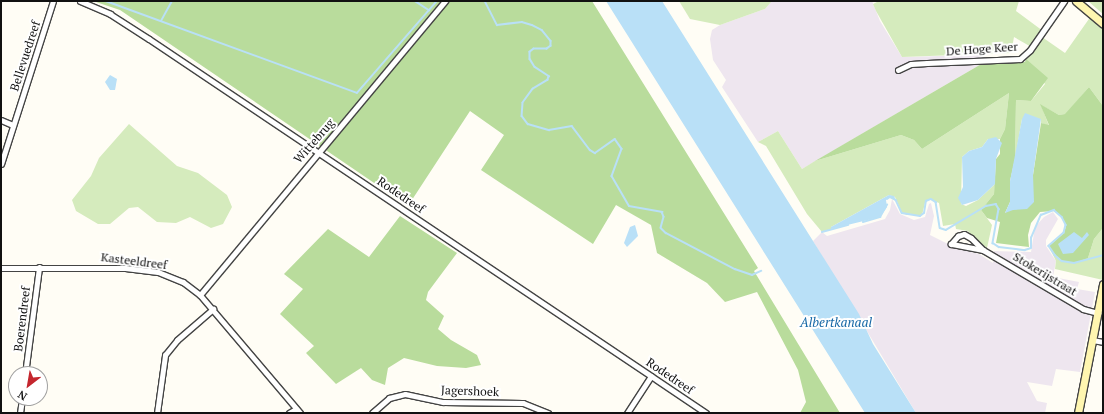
<!DOCTYPE html>
<html>
<head>
<meta charset="utf-8">
<style>
	body { margin:0 }
	#map { position:relative; width:1104px; height:414px; overflow:hidden; background:#fffdf5; font-family:"PT Serif",serif }
	div>[style] { position:absolute }
	[style*='--x'] { left:calc(var(--x)*1px); top:calc(var(--y)*1px); width:calc(var(--w)*1px); rotate:calc(var(--a)*1deg) }
	.industrial>* { inset:0; background:#eee6ef }
	.green>* { inset:0; background:#d5ebbd }
	.forest>* { inset:0; background:#b9dc9c }
	.water>* { inset:0; background:#b9e0f7 }
	.stream>* { height:1.5px; margin:-0.75px; padding:0 0.75px; transform-origin:0.75px; border-radius:0.75px; background:#b9e0f7 }
	.roads { filter:drop-shadow(1px 0 #444) drop-shadow(-1px 0 #444) drop-shadow(0 1px #444) drop-shadow(0 -1px #444) }
	.street>* { height:5px; margin:-2.5px; padding:0 2.5px; transform-origin:2.5px; border-radius:2.5px; background:#fff }
	.secondary>* { height:7px; margin:-3.5px; padding:0 3.5px; transform-origin:3.5px; border-radius:3.5px; background:#fff6b0 }
	span { translate:-50% -50%; white-space:nowrap; text-align:center; line-height:1.15; -webkit-text-stroke:4px #fff; paint-order:stroke }
	.street-label { font-size:12px; color:#111 }
	.water-label { font-size:13px; color:#1768a6; font-style:italic }
	.frame { position:absolute; inset:0; border:2px solid #111; pointer-events:none }
	.north { position:absolute; left:8px; top:366px; width:40px; height:40px; box-sizing:border-box; background:#fff; border:1px solid #a0a0a0; border-radius:50%; rotate:211deg; font-size:11px; font-weight:700; line-height:16px; text-align:center; color:#111 }
	.north::after { content:''; display:block; margin:auto; width:14px; height:18px; background:#c4262e; clip-path:polygon(50% 0,100% 100%,50% 72%,0 100%) }
</style>
</head>
<body>
<div id="map">
	<div class="industrial">
		<i style="clip-path:polygon(772px 1px,872px 1px,880px 21px,902px 57px,982px 55px,983px 63px,802px 169px,778px 131px,758px 142px,722px 87px,726px 80px,713px 60px,710px 39px,712px 30px,720px 25px,765px 9px)"></i>
		<i style="clip-path:polygon(892px 199px,900px 214px,914px 220px,925px 217px,929px 204px,931px 203px,934px 216px,930px 235px,956px 248px,979px 254px,993px 263px,994px 251px,1031px 252px,1035px 227px,1044px 217px,1053px 212px,1058px 219px,1046px 240px,1046px 246px,1056px 261px,1053px 277px,1079px 282px,1077px 289px,1095px 292px,1080px 372px,1056px 369px,1052px 386px,1027px 382px,1037px 401px,1047px 403px,1045px 413px,916px 413px,813px 241px,822px 232px,827px 236px,885px 219px,890px 210px)"></i>
	</div>
	<div class="green">
		<i style="clip-path:polygon(679px 1px,772px 1px,765px 9px,720px 25px,690px 19px)"></i>
		<i style="clip-path:polygon(879px 1px,1019px 1px,1016px 11px,1043px 31px,1042px 37px,1065px 53px,1091px 16px,1103px 28px,1103px 106px,1089px 87px,1066px 114px,1059px 115px,1041px 105px,1049px 126px,1041px 123px,1041px 119px,1022px 119px,1015px 159px,1016px 100px,1031px 101px,1045px 84px,1026px 59px,1033px 48px,1014px 37px,1011px 53px,902px 57px,876px 11px,873px 4px)"></i>
		<i style="clip-path:polygon(1088px 1px,1103px 1px,1103px 14px,1096px 8px)"></i>
		<i style="clip-path:polygon(1009px 93px,1005px 129px,1000px 139px,988px 139px,982px 147px,969px 151px,962px 157px,961px 204px,966px 206px,978px 200px,995px 184px,994px 194px,981px 210px,992px 225px,987px 248px,976px 241px,968px 231px,956px 229px,955px 224px,943px 226px,939px 203px,929px 199px,925px 203px,922px 215px,907px 215px,902px 213px,895px 197px,889px 195px,831px 227px,831px 229px,822px 232px,807px 214px,766px 146px,758px 142px,778px 131px,802px 169px,815px 161px,901px 135px,914px 140px,922px 149px)"></i>
		<i style="clip-path:polygon(129px 124px,177px 166px,198px 173px,227px 195px,232px 207px,223px 224px,211px 228px,190px 217px,176px 223px,157px 222px,138px 207px,129px 208px,110px 224px,98px 224px,76px 211px,72px 200px,91px 176px,99px 158px)"></i>
		<i style="clip-path:polygon(1103px 228px,1103px 280px,1055px 269px,1056px 261px,1048px 245px,1055px 255px,1088px 258px,1094px 239px)"></i>
	</div>
	<div class="forest">
		<i style="clip-path:polygon(93px 1px,592px 1px,758px 268px,754px 271px,840px 413px,800px 413px,806px 402px,798px 370px,757px 292px,725px 302px,707px 283px,657px 253px,651px 225px,616px 205px,593px 244px,481px 170px,504px 135px,470px 111px,408px 206px,120px 10px)"></i>
		<i style="clip-path:polygon(1026px 59px,1048px 78px,1031px 101px,1016px 100px,1015px 159px,1010px 181px,1010px 202px,1005px 213px,1033px 192px,1033px 175px,1041px 123px,1049px 125px,1040px 104px,1059px 115px,1065px 114px,1089px 87px,1103px 106px,1103px 228px,1094px 239px,1088px 258px,1074px 263px,1062px 261px,1055px 255px,1049px 246px,1064px 233px,1066px 226px,1062px 217px,1054px 211px,1040px 212px,1031px 223px,1028px 235px,1029px 247px,996px 243px,1000px 222px,987px 218px,981px 210px,994px 194px,996px 159px,1000px 154px,1000px 139px,1005px 129px,1009px 93px,922px 149px,914px 140px,901px 135px,815px 161px,983px 63px,1025px 62px)"></i>
		<i style="clip-path:polygon(400px 216px,457px 253px,428px 292px,426px 300px,444px 316px,438px 329px,451px 340px,477px 355px,481px 365px,466px 368px,437px 366px,404px 358px,388px 368px,385px 385px,372px 380px,361px 368px,336px 384px,306px 353px,314px 346px,280px 314px,303px 289px,284px 274px,328px 229px,369px 257px)"></i>
	</div>
	<div class="water">
		<i style="clip-path:polygon(606px 1px,662px 1px,859px 314px,873px 344px,916px 413px,865px 413px)"></i>
		<i style="clip-path:polygon(110px 75px,117px 79px,115px 90px,110px 90px,105px 82px)"></i>
		<i style="clip-path:polygon(1025px 113px,1041px 119px,1033px 175px,1034px 202px,1027px 209px,1013px 210px,1005px 213px,1010px 202px,1010px 181px,1022px 119px)"></i>
		<i style="clip-path:polygon(996px 137px,1002px 143px,996px 159px,995px 184px,978px 200px,962px 205px,958px 198px,963px 187px,962px 157px,969px 151px,982px 147px,988px 139px)"></i>
		<i style="clip-path:polygon(889px 195px,894px 196px,896px 200px,890px 197px,886px 200px,887px 207px,880px 217px,831px 229px,831px 227px)"></i>
		<i style="clip-path:polygon(635px 225px,638px 236px,627px 247px,624px 243px,630px 227px)"></i>
		<i style="clip-path:polygon(1074px 232px,1082px 238px,1087px 232px,1089px 235px,1073px 253px,1063px 254px,1058px 244px)"></i>
	</div>
	<div class="stream">
		<i style="--x:106;--y:1;--w:267;--a:20.1"></i>
		<i style="--x:357;--y:93;--w:122;--a:-49"></i>
		<i style="--x:415;--y:1;--w:17;--a:33"></i>
		<i style="--x:485;--y:1;--w:27;--a:63"></i>
		<i style="--x:497;--y:25;--w:25;--a:-7"></i>
		<i style="--x:522;--y:22;--w:10;--a:17"></i>
		<i style="--x:532;--y:25;--w:11;--a:27"></i>
		<i style="--x:542;--y:30;--w:14;--a:51"></i>
		<i style="--x:551;--y:41;--w:5;--a:90"></i>
		<i style="--x:551;--y:46;--w:5;--a:143"></i>
		<i style="--x:547;--y:49;--w:13;--a:180"></i>
		<i style="--x:534;--y:49;--w:5;--a:143"></i>
		<i style="--x:530;--y:52;--w:7;--a:90"></i>
		<i style="--x:530;--y:59;--w:9;--a:58"></i>
		<i style="--x:535;--y:67;--w:17;--a:33"></i>
		<i style="--x:549;--y:76;--w:4;--a:104"></i>
		<i style="--x:548;--y:80;--w:17;--a:149"></i>
		<i style="--x:533;--y:89;--w:17;--a:126"></i>
		<i style="--x:523;--y:103;--w:13;--a:94"></i>
		<i style="--x:522;--y:116;--w:10;--a:53"></i>
		<i style="--x:528;--y:124;--w:22;--a:16"></i>
		<i style="--x:549;--y:130;--w:23;--a:-10"></i>
		<i style="--x:572;--y:126;--w:30;--a:53"></i>
		<i style="--x:590;--y:150;--w:6;--a:31"></i>
		<i style="--x:595;--y:153;--w:24;--a:-35"></i>
		<i style="--x:615;--y:139;--w:12;--a:55"></i>
		<i style="--x:622;--y:149;--w:29;--a:110"></i>
		<i style="--x:612;--y:176;--w:34;--a:60"></i>
		<i style="--x:629;--y:206;--w:34;--a:10"></i>
		<i style="--x:662;--y:212;--w:5;--a:68"></i>
		<i style="--x:664;--y:217;--w:11;--a:105"></i>
		<i style="--x:661;--y:228;--w:7;--a:45"></i>
		<i style="--x:666;--y:233;--w:78;--a:27.6"></i>
		<i style="--x:735;--y:269;--w:18;--a:19"></i>
		<i style="--x:752;--y:275;--w:10;--a:-24"></i>
		<i style="--x:161;--y:21;--w:23;--a:-61"></i>
		<i style="--x:887;--y:199;--w:4;--a:-34"></i>
		<i style="--x:890;--y:197;--w:7;--a:27"></i>
		<i style="--x:896;--y:200;--w:14;--a:65"></i>
		<i style="--x:902;--y:213;--w:18;--a:9"></i>
		<i style="--x:920;--y:216;--w:5;--a:-37"></i>
		<i style="--x:924;--y:213;--w:12;--a:-81"></i>
		<i style="--x:926;--y:201;--w:5;--a:-22"></i>
		<i style="--x:931;--y:199;--w:6;--a:31"></i>
		<i style="--x:936;--y:202;--w:26;--a:81"></i>
		<i style="--x:940;--y:228;--w:6;--a:18"></i>
		<i style="--x:946;--y:230;--w:47;--a:-31"></i>
		<i style="--x:986;--y:206;--w:10;--a:-11"></i>
		<i style="--x:996;--y:204;--w:6;--a:59"></i>
		<i style="--x:999;--y:209;--w:35;--a:100"></i>
		<i style="--x:993;--y:243;--w:7;--a:34"></i>
		<i style="--x:999;--y:247;--w:26;--a:7"></i>
		<i style="--x:1025;--y:250;--w:6;--a:-18"></i>
		<i style="--x:1031;--y:248;--w:10;--a:-90"></i>
		<i style="--x:1031;--y:238;--w:25;--a:-67"></i>
		<i style="--x:1041;--y:215;--w:14;--a:-21"></i>
		<i style="--x:1054;--y:210;--w:11;--a:41"></i>
		<i style="--x:1062;--y:217;--w:9;--a:63"></i>
		<i style="--x:1066;--y:225;--w:8;--a:104"></i>
		<i style="--x:1064;--y:233;--w:20;--a:139"></i>
		<i style="--x:1049;--y:246;--w:11;--a:56"></i>
		<i style="--x:1055;--y:255;--w:9;--a:41"></i>
		<i style="--x:1062;--y:261;--w:12;--a:9"></i>
		<i style="--x:1074;--y:263;--w:30;--a:-15"></i>
		<i style="--x:863;--y:222;--w:18;--a:-16"></i>
		<i style="--x:880;--y:217;--w:14;--a:-60"></i>
		<i style="--x:822;--y:232;--w:27;--a:-15"></i>
	</div>
	<div class="roads">
		<div class="street">
			<i style="--x:80;--y:1;--w:33;--a:23"></i>
			<i style="--x:110;--y:14;--w:46;--a:32.7"></i>
			<i style="--x:149;--y:39;--w:671;--a:33.88"></i>
			<i style="--x:898;--y:70;--w:14;--a:-25"></i>
			<i style="--x:911;--y:64;--w:16;--a:-4"></i>
			<i style="--x:927;--y:63;--w:93;--a:-2.5"></i>
			<i style="--x:1020;--y:59;--w:13;--a:-42"></i>
			<i style="--x:1030;--y:50;--w:60;--a:-55.2"></i>
			<i style="--x:1;--y:120;--w:13;--a:23"></i>
			<i style="--x:1;--y:164;--w:171;--a:-72.3"></i>
			<i style="--x:964;--y:234;--w:8;--a:30"></i>
			<i style="--x:971;--y:238;--w:17;--a:45"></i>
			<i style="--x:983;--y:250;--w:33;--a:-169"></i>
			<i style="--x:951;--y:244;--w:11;--a:-49"></i>
			<i style="--x:958;--y:236;--w:6;--a:-18"></i>
			<i style="--x:983;--y:250;--w:116;--a:30.5"></i>
			<i style="--x:1083;--y:309;--w:16;--a:15"></i>
			<i style="--x:1;--y:268;--w:124;--a:0"></i>
			<i style="--x:125;--y:268;--w:33;--a:7"></i>
			<i style="--x:158;--y:272;--w:27;--a:22"></i>
			<i style="--x:183;--y:282;--w:21;--a:37"></i>
			<i style="--x:200;--y:295;--w:155;--a:49.7"></i>
			<i style="--x:200;--y:295;--w:383;--a:-50.2"></i>
			<i style="--x:1092;--y:340;--w:11;--a:10"></i>
			<i style="--x:25;--y:374;--w:108;--a:-82.5"></i>
			<i style="--x:20;--y:413;--w:15;--a:-82"></i>
			<i style="--x:157;--y:413;--w:59;--a:-82.1"></i>
			<i style="--x:165;--y:355;--w:19;--a:-51"></i>
			<i style="--x:177;--y:340;--w:48;--a:-40.7"></i>
			<i style="--x:289;--y:413;--w:8;--a:-30"></i>
			<i style="--x:372;--y:413;--w:23;--a:-41"></i>
			<i style="--x:389;--y:398;--w:16;--a:-14"></i>
			<i style="--x:405;--y:394;--w:39;--a:12"></i>
			<i style="--x:443;--y:402;--w:80;--a:0.7"></i>
			<i style="--x:523;--y:403;--w:27;--a:22"></i>
			<i style="--x:627;--y:413;--w:44;--a:-57"></i>
		</div>
		<div class="secondary">
			<i style="--x:1076;--y:1;--w:35;--a:40"></i>
			<i style="--x:1078;--y:413;--w:131;--a:-79"></i>
		</div>
	</div>
	<div class="street-label">
		<span style="left:982px;top:49px;rotate:-4deg">De Hoge Keer</span>
		<span style="left:25px;top:56px;rotate:-72deg">Bellevuedreef</span>
		<span style="left:314px;top:141px;rotate:-49deg">Wittebrug</span>
		<span style="left:401px;top:195px;rotate:34deg">Rodedreef</span>
		<span style="left:134px;top:261px;rotate:7deg">Kasteeldreef</span>
		<span style="left:1045px;top:274px;rotate:31deg">Stokerijstraat</span>
		<span style="left:22px;top:319px;rotate:-83deg">Boerendreef</span>
		<span style="left:670px;top:376px;rotate:34deg">Rodedreef</span>
		<span style="left:470px;top:391px;rotate:2deg">Jagershoek</span>
	</div>
	<div class="water-label">
		<span style="left:836px;top:322px">Albertkanaal</span>
	</div>
	<div class="frame"></div>
	<div class="north">N</div>
</div>
</body>
</html>
